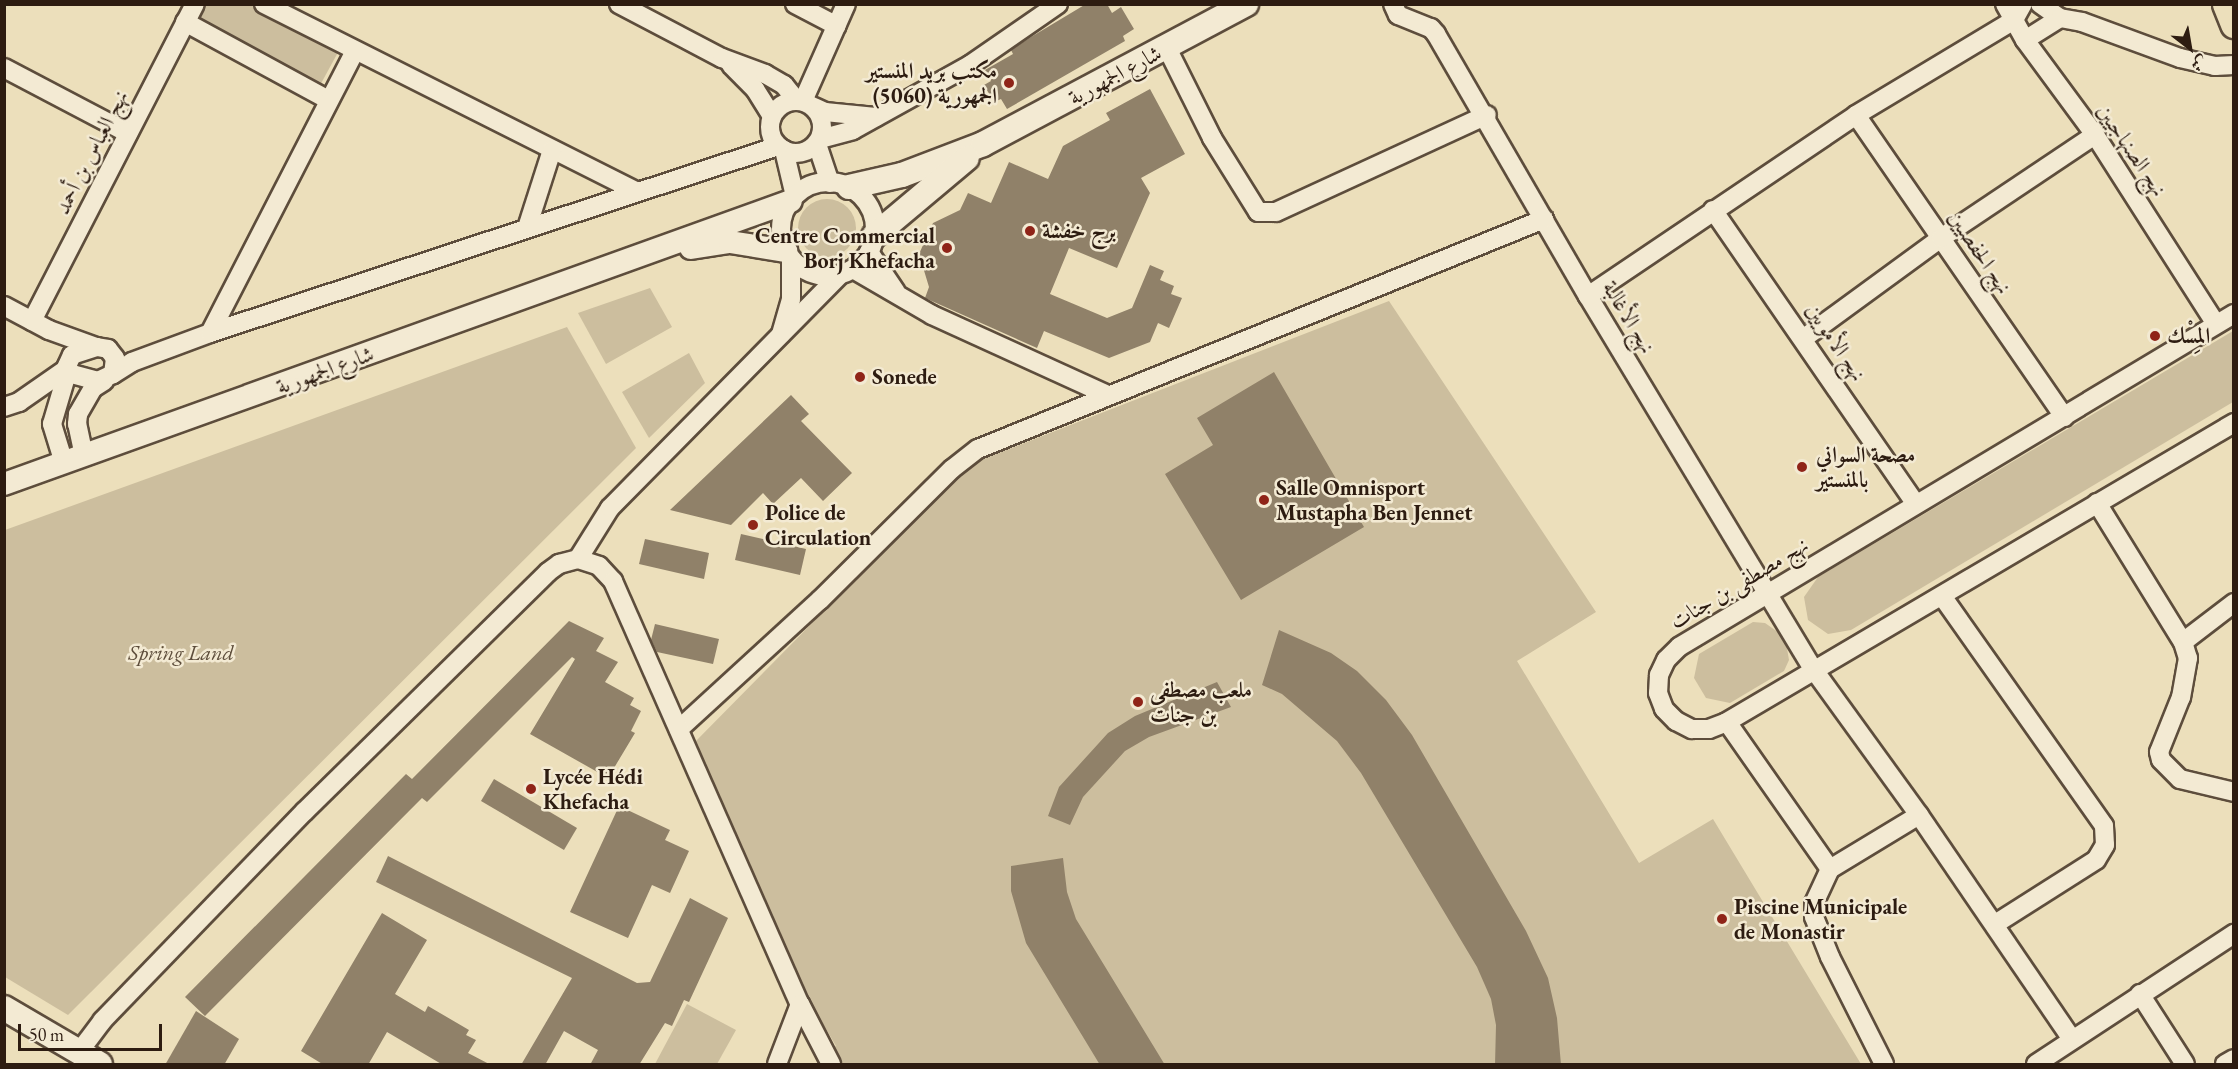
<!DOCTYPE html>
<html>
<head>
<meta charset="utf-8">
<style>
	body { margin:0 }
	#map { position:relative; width:2238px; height:1069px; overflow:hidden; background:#ecdfbb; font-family:"EB Garamond",Amiri,serif }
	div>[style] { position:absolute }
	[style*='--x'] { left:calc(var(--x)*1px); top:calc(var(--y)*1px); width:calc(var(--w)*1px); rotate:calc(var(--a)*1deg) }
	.green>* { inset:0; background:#ccbe9e }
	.round { border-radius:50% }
	.building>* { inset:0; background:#908169 }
	.roads { filter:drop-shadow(2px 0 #5d4d3c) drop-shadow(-2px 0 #5d4d3c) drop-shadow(0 2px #5d4d3c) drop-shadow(0 -2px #5d4d3c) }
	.minor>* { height:18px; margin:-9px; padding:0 9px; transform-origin:9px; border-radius:9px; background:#f3ead3 }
	.minor>.ring { margin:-9px; padding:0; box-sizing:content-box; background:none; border:18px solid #f3ead3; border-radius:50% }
	.tertiary>* { height:22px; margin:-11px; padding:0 11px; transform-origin:11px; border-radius:11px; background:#f3ead3 }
	.secondary>* { height:24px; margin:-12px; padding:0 12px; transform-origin:12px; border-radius:12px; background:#f3ead3 }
	.primary>* { height:27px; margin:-13.5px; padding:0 13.5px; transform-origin:13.5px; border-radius:13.5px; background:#ecdfbb }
	.dots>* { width:16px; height:16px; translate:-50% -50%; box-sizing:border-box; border:3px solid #f3ead3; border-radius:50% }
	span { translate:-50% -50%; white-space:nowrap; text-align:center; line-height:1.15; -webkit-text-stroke:5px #f3ead3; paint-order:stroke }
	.poi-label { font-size:22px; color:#2d1c11; font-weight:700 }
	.right { translate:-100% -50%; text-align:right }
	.left { translate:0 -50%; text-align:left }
	.street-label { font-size:22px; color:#2d1c11 }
	.park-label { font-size:22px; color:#5d4d3b; font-style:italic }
	.frame { position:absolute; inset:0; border:6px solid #2d1c11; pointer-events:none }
	.north { position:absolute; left:2160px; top:18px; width:60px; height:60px; -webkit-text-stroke:4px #f3ead3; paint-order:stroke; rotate:149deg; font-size:16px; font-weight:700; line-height:24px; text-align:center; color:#2d1c11 }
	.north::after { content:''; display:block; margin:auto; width:21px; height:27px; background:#2d1c11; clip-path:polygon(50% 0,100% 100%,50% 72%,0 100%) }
	.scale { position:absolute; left:18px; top:1024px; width:144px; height:27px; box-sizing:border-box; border:3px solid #2d1c11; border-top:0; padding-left:8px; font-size:18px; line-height:21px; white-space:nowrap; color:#2d1c11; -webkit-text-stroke:4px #f3ead3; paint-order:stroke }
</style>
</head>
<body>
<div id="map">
	<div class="green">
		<i style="clip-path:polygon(189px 5px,267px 5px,342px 45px,318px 89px,183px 16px)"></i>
		<i class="round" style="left:798px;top:199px;width:58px;height:58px"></i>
		<i style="clip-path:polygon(650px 288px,672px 327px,606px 364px,578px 313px)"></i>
		<i style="clip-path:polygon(1389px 301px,1596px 612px,1517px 661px,1639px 863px,1713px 819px,1861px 1064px,831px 1064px,825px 1052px,836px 1046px,812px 1005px,805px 1008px,693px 744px,968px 465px)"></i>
		<i style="clip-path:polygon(567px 327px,636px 448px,68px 1015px,5px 977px,5px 530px)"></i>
		<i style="clip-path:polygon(2233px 331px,2233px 402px,1851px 630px,1828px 634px,1808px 620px,1804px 597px,1818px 577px)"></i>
		<i style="clip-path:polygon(689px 353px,705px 383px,649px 438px,622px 392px)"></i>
		<i style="clip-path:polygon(1753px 622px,1765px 623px,1785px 637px,1789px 660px,1784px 671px,1730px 703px,1706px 698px,1694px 678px,1699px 654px)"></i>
		<i style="clip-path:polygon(687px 1004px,736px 1030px,717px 1064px,655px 1064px)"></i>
	</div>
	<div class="building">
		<i style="clip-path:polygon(1086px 4px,1107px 4px,1112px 13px,1121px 7px,1134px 29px,1123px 36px,1125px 41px,1007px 109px,1001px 99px,994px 102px,984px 85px,991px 81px,985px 70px,1013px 54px,1011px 50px,1031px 37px)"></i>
		<i style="clip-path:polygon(1150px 89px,1185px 154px,1141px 178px,1150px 193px,1117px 268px,1069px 248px,1050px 294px,1107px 318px,1132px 308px,1150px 265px,1164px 271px,1160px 280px,1174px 286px,1171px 294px,1182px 298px,1169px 328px,1158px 323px,1150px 342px,1109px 358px,1044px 331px,1037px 348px,925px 298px,929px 287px,919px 254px,933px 223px,960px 210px,968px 193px,991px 203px,1009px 162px,1048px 179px,1063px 146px,1110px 120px,1106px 113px)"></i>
		<i style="clip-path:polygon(1274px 372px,1364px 527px,1241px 600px,1165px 474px,1213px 445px,1197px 418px)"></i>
		<i style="clip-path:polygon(791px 395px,809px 414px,801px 421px,852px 473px,823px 501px,801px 478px,773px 504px,763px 493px,731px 525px,670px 510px)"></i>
		<i style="clip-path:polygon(741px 534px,806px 549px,800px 575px,735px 560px)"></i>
		<i style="clip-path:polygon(645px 539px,709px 553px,704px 579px,639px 564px)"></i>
		<i style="clip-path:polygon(569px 621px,604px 638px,596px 651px,618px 662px,605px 682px,634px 698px,630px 705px,641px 711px,631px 731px,635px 733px,608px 778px,530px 734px,575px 659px,572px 657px,427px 802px,422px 798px,205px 1016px,185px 997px,406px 774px,412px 779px)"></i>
		<i style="clip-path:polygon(655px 624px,719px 639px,713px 664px,657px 652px,651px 640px)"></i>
		<i style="clip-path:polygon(1279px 630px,1331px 653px,1357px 671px,1386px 700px,1412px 735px,1526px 931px,1548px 978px,1557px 1018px,1561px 1065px,1495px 1065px,1496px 1025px,1491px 999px,1477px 967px,1361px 773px,1337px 741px,1282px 694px,1262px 685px)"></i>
		<i style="clip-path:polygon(1217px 682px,1231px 707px,1149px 737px,1125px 751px,1083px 797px,1070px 825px,1048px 816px,1059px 787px,1108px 733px,1135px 716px)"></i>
		<i style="clip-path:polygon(494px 779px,577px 828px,564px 850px,481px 801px)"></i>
		<i style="clip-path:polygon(619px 806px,670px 830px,665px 840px,689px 851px,670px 893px,652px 885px,628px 938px,570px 912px)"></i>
		<i style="clip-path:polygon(388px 856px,637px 983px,650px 982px,690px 898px,728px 918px,689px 1002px,684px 1000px,672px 1026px,665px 1023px,639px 1065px,590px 1065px,598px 1050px,564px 1031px,545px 1065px,521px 1065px,572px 978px,376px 882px)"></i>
		<i style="clip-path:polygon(1063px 858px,1067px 892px,1076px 919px,1165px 1065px,1100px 1065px,1026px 943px,1011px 891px,1011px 866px)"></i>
		<i style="clip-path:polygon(382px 913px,427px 940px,395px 994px,425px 1012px,428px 1006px,469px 1030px,466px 1035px,476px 1040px,468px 1053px,491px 1065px,443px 1065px,387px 1032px,368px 1065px,324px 1065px,301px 1051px)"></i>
		<i style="clip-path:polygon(196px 1011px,239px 1039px,224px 1065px,165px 1065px)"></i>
	</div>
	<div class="roads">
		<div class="minor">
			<i style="--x:264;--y:4;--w:416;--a:26.7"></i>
			<i style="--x:619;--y:4;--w:116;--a:27.7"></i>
			<i style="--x:722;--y:58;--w:46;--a:20.4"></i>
			<i style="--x:765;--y:74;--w:22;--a:30"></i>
			<i style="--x:784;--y:85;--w:19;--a:51"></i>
			<i style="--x:795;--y:4;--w:47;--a:27.6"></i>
			<i style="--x:1393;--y:4;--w:12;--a:66"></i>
			<i style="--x:1398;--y:15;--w:35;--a:22"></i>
			<i style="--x:1431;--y:28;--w:8;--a:50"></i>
			<i style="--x:1436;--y:34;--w:303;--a:59.9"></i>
			<i style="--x:1588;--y:296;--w:437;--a:58.9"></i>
			<i style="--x:1814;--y:670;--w:179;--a:54.1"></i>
			<i style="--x:1919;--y:815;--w:271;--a:55.7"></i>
			<i style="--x:2005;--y:4;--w:41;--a:60.9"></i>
			<i style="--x:2025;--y:40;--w:118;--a:53.6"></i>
			<i style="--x:2095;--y:135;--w:224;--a:57.4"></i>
			<i style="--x:2040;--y:4;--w:24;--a:35"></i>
			<i style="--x:185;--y:22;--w:162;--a:28.5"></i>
			<i style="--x:2025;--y:40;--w:41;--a:-32.2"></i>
			<i style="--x:2060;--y:18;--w:22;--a:10"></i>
			<i style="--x:2082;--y:22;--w:104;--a:20.2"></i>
			<i style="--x:2180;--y:58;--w:36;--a:13"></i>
			<i style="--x:2215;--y:66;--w:19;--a:-3"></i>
			<i style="--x:1167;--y:48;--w:101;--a:63.4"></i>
			<i style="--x:1212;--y:138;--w:87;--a:58.1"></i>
			<i style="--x:1258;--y:212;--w:18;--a:0"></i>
			<i style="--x:1276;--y:212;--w:232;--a:-24.7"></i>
			<i style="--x:731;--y:65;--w:34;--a:45"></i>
			<i style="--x:755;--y:89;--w:32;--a:58"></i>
			<i style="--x:4;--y:68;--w:140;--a:27.7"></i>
			<i class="ring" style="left:770px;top:101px;width:34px;height:34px"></i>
			<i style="--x:803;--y:101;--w:106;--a:-66.1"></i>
			<i style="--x:814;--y:107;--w:12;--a:24"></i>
			<i style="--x:825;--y:112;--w:51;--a:5.6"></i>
			<i style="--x:1856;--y:115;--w:367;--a:55.4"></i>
			<i style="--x:820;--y:139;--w:34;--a:-15"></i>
			<i style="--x:853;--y:130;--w:134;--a:-29.1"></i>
			<i style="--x:970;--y:65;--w:107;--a:-34.7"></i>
			<i style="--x:817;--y:144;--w:41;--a:71.6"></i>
			<i style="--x:784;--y:150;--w:47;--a:76.6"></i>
			<i class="ring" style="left:781px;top:182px;width:76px;height:76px"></i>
			<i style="--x:1713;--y:210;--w:357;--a:55.4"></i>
			<i style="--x:527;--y:228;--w:82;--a:-72.2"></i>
			<i style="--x:869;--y:252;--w:48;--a:56"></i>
			<i style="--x:853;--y:269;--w:91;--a:30.2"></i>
			<i style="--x:932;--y:315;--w:190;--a:24.5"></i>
			<i style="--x:1588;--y:296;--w:323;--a:-34"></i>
			<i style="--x:1856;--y:115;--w:184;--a:-31"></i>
			<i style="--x:2014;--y:20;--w:18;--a:-61"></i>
			<i style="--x:4;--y:306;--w:51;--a:28.1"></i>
			<i style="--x:49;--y:330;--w:50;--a:19.9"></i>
			<i style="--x:2234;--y:314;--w:647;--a:149.04"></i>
			<i style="--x:1679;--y:647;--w:18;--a:135"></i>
			<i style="--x:1666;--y:660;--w:17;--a:115"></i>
			<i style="--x:1659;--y:675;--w:18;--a:93"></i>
			<i style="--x:1658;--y:693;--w:17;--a:69"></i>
			<i style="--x:1664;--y:709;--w:17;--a:45"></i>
			<i style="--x:1676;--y:721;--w:18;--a:27"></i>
			<i style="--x:1692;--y:729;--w:17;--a:0"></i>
			<i style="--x:1709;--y:729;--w:17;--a:-21"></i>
			<i style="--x:1725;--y:723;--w:591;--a:-30.51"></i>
			<i style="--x:32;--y:321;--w:356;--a:-62.8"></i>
			<i style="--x:210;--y:333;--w:317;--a:-62.8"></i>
			<i style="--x:781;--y:334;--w:36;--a:-74"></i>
			<i style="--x:791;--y:299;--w:40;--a:-90"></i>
			<i style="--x:1804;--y:338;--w:170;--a:-36.1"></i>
			<i style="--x:1941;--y:238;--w:185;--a:-33.8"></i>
			<i style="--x:97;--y:347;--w:11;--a:10"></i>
			<i style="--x:108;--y:349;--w:11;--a:52"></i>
			<i style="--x:115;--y:358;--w:16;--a:97"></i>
			<i style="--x:113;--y:374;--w:17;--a:155"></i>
			<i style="--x:98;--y:381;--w:28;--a:-165"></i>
			<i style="--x:71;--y:374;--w:9;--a:-117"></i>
			<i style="--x:67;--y:366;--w:12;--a:-66"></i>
			<i style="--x:72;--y:355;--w:26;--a:-18"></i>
			<i style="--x:113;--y:374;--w:22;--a:-32"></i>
			<i style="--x:132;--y:362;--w:83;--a:-20.4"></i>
			<i style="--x:210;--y:333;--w:598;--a:-18.22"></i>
			<i style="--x:4;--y:407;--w:16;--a:-18"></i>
			<i style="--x:19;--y:402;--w:60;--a:-34.8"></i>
			<i style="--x:84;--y:456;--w:33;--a:-102"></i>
			<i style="--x:77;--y:424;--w:10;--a:-84"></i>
			<i style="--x:78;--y:414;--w:30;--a:-60"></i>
			<i style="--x:93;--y:388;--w:13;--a:-32"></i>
			<i style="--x:64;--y:463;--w:41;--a:-107.1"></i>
			<i style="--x:52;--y:424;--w:56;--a:-73.5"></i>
			<i style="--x:2097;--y:503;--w:163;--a:58.3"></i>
			<i style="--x:2183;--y:642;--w:17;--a:73"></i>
			<i style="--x:2188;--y:658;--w:40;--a:100"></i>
			<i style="--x:2181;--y:697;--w:59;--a:111.8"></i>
			<i style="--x:2159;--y:752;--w:8;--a:76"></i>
			<i style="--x:2161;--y:760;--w:27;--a:45"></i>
			<i style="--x:2180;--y:779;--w:56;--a:13.5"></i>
			<i style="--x:578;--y:559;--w:60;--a:-57.9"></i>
			<i style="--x:610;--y:508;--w:327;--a:-45.4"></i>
			<i style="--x:1942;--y:596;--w:281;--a:54.8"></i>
			<i style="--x:2104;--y:826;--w:19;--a:87"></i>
			<i style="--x:2105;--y:845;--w:17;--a:121"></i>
			<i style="--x:2096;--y:860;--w:120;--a:147.6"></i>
			<i style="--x:2183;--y:642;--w:64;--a:-37.4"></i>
			<i style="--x:1727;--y:722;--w:179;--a:55"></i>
			<i style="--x:1830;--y:869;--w:38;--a:115"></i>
			<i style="--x:1814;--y:903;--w:14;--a:90"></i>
			<i style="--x:1814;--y:917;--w:43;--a:68.2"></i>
			<i style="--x:1830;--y:957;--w:120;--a:63.2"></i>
			<i style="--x:679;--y:729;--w:191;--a:-42.5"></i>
			<i style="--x:820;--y:600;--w:186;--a:-44.8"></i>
			<i style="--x:952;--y:469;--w:33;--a:-38"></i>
			<i style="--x:978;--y:449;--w:611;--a:-22.11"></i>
			<i style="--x:1830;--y:869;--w:104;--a:-31.2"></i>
			<i style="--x:2140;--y:994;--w:83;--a:57.3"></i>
			<i style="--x:79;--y:1052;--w:39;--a:-53"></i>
			<i style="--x:102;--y:1021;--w:291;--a:-46"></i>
			<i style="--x:304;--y:812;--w:342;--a:-44.5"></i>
			<i style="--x:548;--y:572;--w:14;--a:-36"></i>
			<i style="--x:559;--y:564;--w:20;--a:-15"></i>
			<i style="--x:578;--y:559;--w:22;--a:18"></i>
			<i style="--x:599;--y:566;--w:21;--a:47"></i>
			<i style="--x:613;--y:581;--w:462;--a:66.2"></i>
			<i style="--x:800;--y:1004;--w:68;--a:62.7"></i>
			<i style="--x:777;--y:1064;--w:64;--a:-69"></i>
			<i style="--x:2036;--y:1064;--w:237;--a:-33.3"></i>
			<i style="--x:2225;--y:1064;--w:10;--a:-29"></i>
		</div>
		<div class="tertiary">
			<i style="--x:691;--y:248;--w:39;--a:-9"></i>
			<i style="--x:730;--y:242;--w:57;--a:9.1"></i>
			<i style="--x:4;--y:484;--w:836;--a:-19.78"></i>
		</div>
		<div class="secondary">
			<i style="--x:849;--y:187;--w:54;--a:-12.8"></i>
			<i style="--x:902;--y:175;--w:87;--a:-20.9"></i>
			<i style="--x:983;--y:144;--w:298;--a:-28"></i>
			<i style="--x:874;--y:236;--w:121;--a:-40"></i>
			<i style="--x:4;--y:1008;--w:111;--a:30.3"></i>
		</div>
		<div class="primary">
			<i style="--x:2226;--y:4;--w:22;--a:68"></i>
		</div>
	</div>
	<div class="dots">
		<i style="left:1009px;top:83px;background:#8f2418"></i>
		<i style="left:1030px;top:231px;background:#8f2418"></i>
		<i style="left:947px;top:248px;background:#8f2418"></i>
		<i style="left:2155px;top:336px;background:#8f2418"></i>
		<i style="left:860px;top:377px;background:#8f2418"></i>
		<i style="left:1802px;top:467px;background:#8f2418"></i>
		<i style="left:1264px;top:500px;background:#8f2418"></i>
		<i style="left:753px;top:525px;background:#8f2418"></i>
		<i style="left:1138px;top:702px;background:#8f2418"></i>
		<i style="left:531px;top:789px;background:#8f2418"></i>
		<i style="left:1722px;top:919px;background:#8f2418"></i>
	</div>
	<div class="poi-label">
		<span class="right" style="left:997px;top:83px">مكتب بريد المنستير<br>الجمهورية (5060)</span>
		<span class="left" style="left:1042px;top:231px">برج خفشة</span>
		<span class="right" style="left:935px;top:248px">Centre Commercial<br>Borj Khefacha</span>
		<span class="left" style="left:2167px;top:336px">المِسْك</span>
		<span class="left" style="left:872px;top:377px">Sonede</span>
		<span class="left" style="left:1816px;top:467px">مصحة السواني<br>بالمنستير</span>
		<span class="left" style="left:1276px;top:500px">Salle Omnisport<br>Mustapha Ben Jennet</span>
		<span class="left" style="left:765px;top:525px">Police de<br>Circulation</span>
		<span class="left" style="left:1150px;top:702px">ملعب مصطفى<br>بن جنات</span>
		<span class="left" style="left:543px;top:789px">Lycée Hédi<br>Khefacha</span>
		<span class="left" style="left:1734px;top:919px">Piscine Municipale<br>de Monastir</span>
	</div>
	<div class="street-label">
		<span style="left:1115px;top:75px;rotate:-28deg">شارع الجمهورية</span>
		<span style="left:2132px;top:150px;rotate:56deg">نهج الصنهاجيين</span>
		<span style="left:91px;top:152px;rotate:-63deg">نهج العباس بن أحمد</span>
		<span style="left:1980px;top:252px;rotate:56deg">نهج الحفصيين</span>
		<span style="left:1629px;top:317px;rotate:59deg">نهج الأغالبة</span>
		<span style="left:1836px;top:342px;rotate:56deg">نهج الأمويين</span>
		<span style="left:325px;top:370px;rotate:-20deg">شارع الجمهورية</span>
		<span style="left:1739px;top:583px;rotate:-31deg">نهج مصطفى بن جنات</span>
	</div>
	<div class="park-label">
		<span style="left:181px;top:653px">Spring Land</span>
	</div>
	<div class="frame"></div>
	<div class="north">ش</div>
	<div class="scale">50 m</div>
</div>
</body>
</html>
